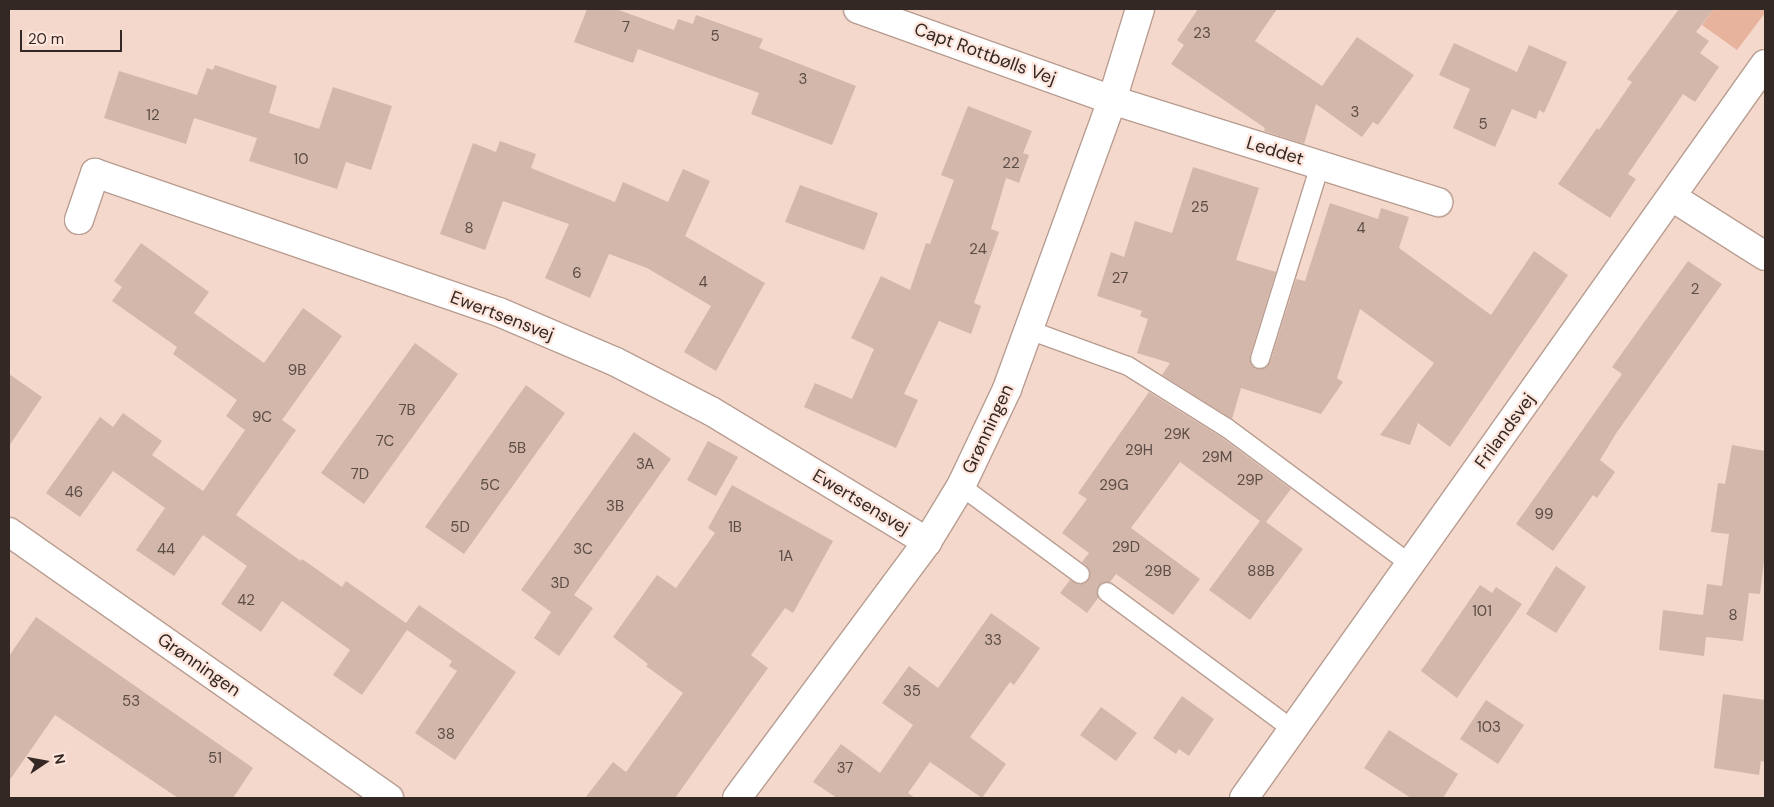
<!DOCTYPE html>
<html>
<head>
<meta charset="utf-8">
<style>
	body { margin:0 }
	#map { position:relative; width:1774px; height:807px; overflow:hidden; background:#f5d8cc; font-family:"DM Sans",sans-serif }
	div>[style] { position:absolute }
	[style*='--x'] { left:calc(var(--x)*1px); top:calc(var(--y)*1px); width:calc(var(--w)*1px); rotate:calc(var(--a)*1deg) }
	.green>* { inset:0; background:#e7b39d }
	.building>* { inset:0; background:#d3b7ab }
	.roads { filter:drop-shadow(1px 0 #b89d91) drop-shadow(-1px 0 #b89d91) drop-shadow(0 1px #b89d91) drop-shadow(0 -1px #b89d91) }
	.service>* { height:18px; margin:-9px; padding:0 9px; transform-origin:9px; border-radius:9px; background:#fff }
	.minor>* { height:28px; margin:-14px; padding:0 14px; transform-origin:14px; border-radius:14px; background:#fff }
	.tertiary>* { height:28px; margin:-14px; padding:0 14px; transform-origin:14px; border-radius:14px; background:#fff }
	span { translate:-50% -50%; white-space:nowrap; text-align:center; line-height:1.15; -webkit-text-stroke:4.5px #fee6dd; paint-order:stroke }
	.number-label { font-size:15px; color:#5b4c45 }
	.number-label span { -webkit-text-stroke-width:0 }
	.street-label { font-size:18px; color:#332823 }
	.frame { position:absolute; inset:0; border:10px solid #332823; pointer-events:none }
	.north { position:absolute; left:20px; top:737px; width:50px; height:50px; -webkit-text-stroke:4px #fee6dd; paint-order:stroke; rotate:78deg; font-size:14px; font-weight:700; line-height:20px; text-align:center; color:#332823 }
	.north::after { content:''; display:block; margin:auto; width:18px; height:22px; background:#332823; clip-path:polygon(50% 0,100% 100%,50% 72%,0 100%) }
	.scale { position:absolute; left:20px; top:30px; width:102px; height:22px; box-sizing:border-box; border:2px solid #332823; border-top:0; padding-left:6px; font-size:15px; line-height:18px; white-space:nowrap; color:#332823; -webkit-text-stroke:4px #fee6dd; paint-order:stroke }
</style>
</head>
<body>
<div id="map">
	<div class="green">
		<i style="clip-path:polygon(1714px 9px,1765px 9px,1765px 13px,1737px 50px,1702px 25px)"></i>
	</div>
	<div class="building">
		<i style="clip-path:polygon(587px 9px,616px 9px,674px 30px,678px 19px,693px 24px,696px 15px,763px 39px,759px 48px,856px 86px,832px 145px,751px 114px,759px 93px,638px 49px,633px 63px,574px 42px)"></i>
		<i style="clip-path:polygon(1198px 9px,1277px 9px,1255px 41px,1322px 86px,1357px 37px,1414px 75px,1378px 125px,1373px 122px,1362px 137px,1316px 104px,1304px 144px,1264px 131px,1265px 128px,1171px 64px,1184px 45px,1177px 40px)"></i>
		<i style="clip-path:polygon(1679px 9px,1714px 9px,1696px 32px,1709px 41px,1700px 53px,1719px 67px,1695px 102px,1683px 94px,1628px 174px,1636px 179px,1610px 218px,1558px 184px,1597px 128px,1599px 130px,1632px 82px,1627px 79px)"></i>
		<i style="clip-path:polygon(1454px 43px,1517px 72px,1529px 45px,1567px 62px,1544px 113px,1539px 110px,1536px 119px,1512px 109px,1495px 147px,1453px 128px,1470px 89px,1439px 75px)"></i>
		<i style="clip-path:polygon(215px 65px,277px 86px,269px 113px,319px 129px,333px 87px,392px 106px,371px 170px,346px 162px,337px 189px,249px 161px,257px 138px,194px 118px,186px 144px,104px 118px,119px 71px,197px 95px,207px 68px,213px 70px)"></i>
		<i style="clip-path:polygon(968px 106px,1032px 131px,1023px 153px,1029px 155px,1019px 183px,1006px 178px,991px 229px,999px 232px,974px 303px,981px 306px,971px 334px,939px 321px,904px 394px,918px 400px,896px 448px,804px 407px,815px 383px,852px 399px,874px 349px,851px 338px,881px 276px,910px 290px,926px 243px,930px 244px,954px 180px,941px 175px)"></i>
		<i style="clip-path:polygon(500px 141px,536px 154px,531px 168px,615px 202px,623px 182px,668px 202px,683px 169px,710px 181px,685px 236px,765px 283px,716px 371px,684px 352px,711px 306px,647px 268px,609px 254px,590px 298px,545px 278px,569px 224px,503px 201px,485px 250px,440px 234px,473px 143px,496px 152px)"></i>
		<i style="clip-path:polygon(1193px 167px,1259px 188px,1236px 260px,1276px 272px,1250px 356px,1252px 366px,1257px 369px,1267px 367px,1270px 362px,1296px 279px,1305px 281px,1330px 203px,1378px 219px,1381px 208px,1409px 217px,1399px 248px,1491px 315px,1534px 251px,1568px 275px,1450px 447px,1418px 423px,1410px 445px,1380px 435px,1434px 363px,1360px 309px,1337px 378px,1343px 382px,1321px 414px,1241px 388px,1232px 419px,1162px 375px,1170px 363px,1137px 353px,1148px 319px,1140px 316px,1142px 311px,1097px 296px,1111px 252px,1124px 257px,1135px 221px,1172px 233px)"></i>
		<i style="clip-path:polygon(800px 185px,878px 213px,864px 250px,785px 222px)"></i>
		<i style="clip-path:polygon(141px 243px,209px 292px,194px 313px,264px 363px,303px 308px,342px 336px,282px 420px,296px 430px,236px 515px,301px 561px,302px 559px,342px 587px,346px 581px,406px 623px,419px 605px,516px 672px,455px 760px,415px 733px,457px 671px,449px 666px,452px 661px,407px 630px,362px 695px,333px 675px,350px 650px,282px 601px,261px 632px,221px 604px,247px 566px,203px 535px,174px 576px,136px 550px,165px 508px,113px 471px,80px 517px,46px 493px,100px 417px,113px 427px,123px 413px,162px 441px,152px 455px,203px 491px,245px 430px,226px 416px,237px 400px,173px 354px,177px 347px,112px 301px,122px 287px,114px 281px)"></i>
		<i style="clip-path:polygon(1688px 261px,1722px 284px,1617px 432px,1600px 460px,1615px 472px,1597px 498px,1593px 495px,1553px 551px,1516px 524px,1622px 374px,1612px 367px)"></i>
		<i style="clip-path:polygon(415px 343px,458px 374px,364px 504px,321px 473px)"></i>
		<i style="clip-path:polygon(9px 374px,42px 397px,9px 446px)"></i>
		<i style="clip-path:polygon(526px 385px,565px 413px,464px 554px,425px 527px)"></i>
		<i style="clip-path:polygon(1149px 392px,1221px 437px,1291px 489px,1266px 522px,1303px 549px,1250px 620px,1209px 590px,1260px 521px,1180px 462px,1131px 528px,1200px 579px,1173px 615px,1116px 574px,1110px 582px,1099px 585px,1098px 598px,1087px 613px,1060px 593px,1070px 580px,1084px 584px,1090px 576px,1089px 569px,1082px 562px,1089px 553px,1062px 533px,1087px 499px,1078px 493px)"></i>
		<i style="clip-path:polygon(634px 432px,671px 459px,574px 595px,593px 608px,559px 656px,534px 638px,551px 612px,521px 590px)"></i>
		<i style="clip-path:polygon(708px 441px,738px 457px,716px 496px,687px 480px)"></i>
		<i style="clip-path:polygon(1732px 445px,1765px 451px,1765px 552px,1760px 594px,1749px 593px,1743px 641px,1706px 637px,1704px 656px,1659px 650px,1663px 610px,1703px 615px,1707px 584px,1722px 586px,1729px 534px,1711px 532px,1718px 483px,1725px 484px)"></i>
		<i style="clip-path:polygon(732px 485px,833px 541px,793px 613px,785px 608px,751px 655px,768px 668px,675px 798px,585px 798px,613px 762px,626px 772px,683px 693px,646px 666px,648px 664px,613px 637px,657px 575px,676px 588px,715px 533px,708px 528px)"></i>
		<i style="clip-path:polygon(1556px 566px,1586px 587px,1556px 633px,1526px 614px)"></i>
		<i style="clip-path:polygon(1480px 585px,1492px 593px,1496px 587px,1522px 604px,1457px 698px,1421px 671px)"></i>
		<i style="clip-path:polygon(991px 613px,1040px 648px,1014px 685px,1010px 682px,970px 737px,1006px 764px,982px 798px,930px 762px,908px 793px,915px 798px,837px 798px,813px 782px,841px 744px,880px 773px,913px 725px,882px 703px,909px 666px,938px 688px)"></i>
		<i style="clip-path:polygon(36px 617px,253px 768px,233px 798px,178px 798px,55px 715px,9px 781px,9px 656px)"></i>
		<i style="clip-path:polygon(1723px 694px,1765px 700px,1765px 762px,1761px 761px,1759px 775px,1714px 768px)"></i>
		<i style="clip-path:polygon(1182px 696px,1214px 719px,1189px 756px,1179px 749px,1176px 754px,1153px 738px)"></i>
		<i style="clip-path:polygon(1486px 700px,1524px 725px,1498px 764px,1460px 739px)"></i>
		<i style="clip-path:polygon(1101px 707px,1137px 733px,1116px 761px,1080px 735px)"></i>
		<i style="clip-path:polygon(1389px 730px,1458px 774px,1443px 798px,1411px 798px,1364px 768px)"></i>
	</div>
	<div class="roads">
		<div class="service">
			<i style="--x:1029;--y:330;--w:105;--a:20"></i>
			<i style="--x:1128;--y:366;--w:117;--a:32.1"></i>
			<i style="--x:1227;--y:428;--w:228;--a:36.6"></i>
			<i style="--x:1260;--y:359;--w:203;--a:-72.8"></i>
			<i style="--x:961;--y:486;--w:148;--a:36.5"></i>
			<i style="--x:1107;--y:592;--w:230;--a:36.5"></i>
		</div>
		<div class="minor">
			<i style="--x:858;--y:9;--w:270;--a:19.7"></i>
			<i style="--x:1112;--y:100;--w:342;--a:17.4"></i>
			<i style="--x:1672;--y:197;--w:110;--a:32.4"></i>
			<i style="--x:79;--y:220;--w:50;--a:-71.2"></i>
			<i style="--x:95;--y:173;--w:427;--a:19"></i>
			<i style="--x:499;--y:312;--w:125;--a:23.1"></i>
			<i style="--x:614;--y:361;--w:109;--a:27.3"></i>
			<i style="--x:711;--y:411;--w:253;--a:31.2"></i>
			<i style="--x:9;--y:532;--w:464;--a:35"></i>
			<i style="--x:737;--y:798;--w:319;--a:-53.4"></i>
			<i style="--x:927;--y:542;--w:66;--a:-58.7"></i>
			<i style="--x:961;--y:486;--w:107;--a:-64.6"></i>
			<i style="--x:1007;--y:389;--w:307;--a:-70"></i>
			<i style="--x:1112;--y:100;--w:95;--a:-72.9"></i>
		</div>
		<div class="tertiary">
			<i style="--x:1244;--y:798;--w:900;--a:-54.63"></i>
		</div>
	</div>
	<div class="number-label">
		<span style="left:626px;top:28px">7</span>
		<span style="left:1202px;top:34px">23</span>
		<span style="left:715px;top:37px">5</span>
		<span style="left:803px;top:80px">3</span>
		<span style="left:1355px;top:113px">3</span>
		<span style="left:153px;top:116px">12</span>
		<span style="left:1483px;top:125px">5</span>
		<span style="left:301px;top:160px">10</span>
		<span style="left:1011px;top:164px">22</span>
		<span style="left:1200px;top:208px">25</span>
		<span style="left:469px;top:229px">8</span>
		<span style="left:1361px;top:229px">4</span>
		<span style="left:978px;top:250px">24</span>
		<span style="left:577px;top:274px">6</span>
		<span style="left:1120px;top:279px">27</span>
		<span style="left:703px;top:283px">4</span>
		<span style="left:1695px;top:290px">2</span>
		<span style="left:297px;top:371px">9B</span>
		<span style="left:407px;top:411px">7B</span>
		<span style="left:262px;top:418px">9C</span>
		<span style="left:1177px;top:435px">29K</span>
		<span style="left:385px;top:442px">7C</span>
		<span style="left:517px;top:449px">5B</span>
		<span style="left:1139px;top:451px">29H</span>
		<span style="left:1217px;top:458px">29M</span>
		<span style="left:645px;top:465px">3A</span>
		<span style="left:360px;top:475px">7D</span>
		<span style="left:1250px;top:481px">29P</span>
		<span style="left:490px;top:486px">5C</span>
		<span style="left:1114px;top:486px">29G</span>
		<span style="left:74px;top:493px">46</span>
		<span style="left:615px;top:507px">3B</span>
		<span style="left:1544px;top:515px">99</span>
		<span style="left:460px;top:528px">5D</span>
		<span style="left:735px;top:528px">1B</span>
		<span style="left:1126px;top:548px">29D</span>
		<span style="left:166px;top:550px">44</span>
		<span style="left:583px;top:550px">3C</span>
		<span style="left:786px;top:557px">1A</span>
		<span style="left:1158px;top:572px">29B</span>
		<span style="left:1261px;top:572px">88B</span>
		<span style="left:560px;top:584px">3D</span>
		<span style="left:246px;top:601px">42</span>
		<span style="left:1482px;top:612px">101</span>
		<span style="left:1733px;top:616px">8</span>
		<span style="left:993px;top:641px">33</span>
		<span style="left:912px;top:692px">35</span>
		<span style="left:131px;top:702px">53</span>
		<span style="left:1489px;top:728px">103</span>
		<span style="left:446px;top:735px">38</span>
		<span style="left:215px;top:759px">51</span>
		<span style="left:845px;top:769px">37</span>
	</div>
	<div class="street-label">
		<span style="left:985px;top:54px;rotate:20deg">Capt Rottbølls Vej</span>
		<span style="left:1275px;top:151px;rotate:17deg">Leddet</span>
		<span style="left:502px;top:316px;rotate:21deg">Ewertsensvej</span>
		<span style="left:988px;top:429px;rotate:-65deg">Grønningen</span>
		<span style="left:1505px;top:431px;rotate:-54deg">Frilandsvej</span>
		<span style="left:861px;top:502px;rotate:31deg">Ewertsensvej</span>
		<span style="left:199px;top:665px;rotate:35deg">Grønningen</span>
	</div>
	<div class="frame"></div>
	<div class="north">N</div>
	<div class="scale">20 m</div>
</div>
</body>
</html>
